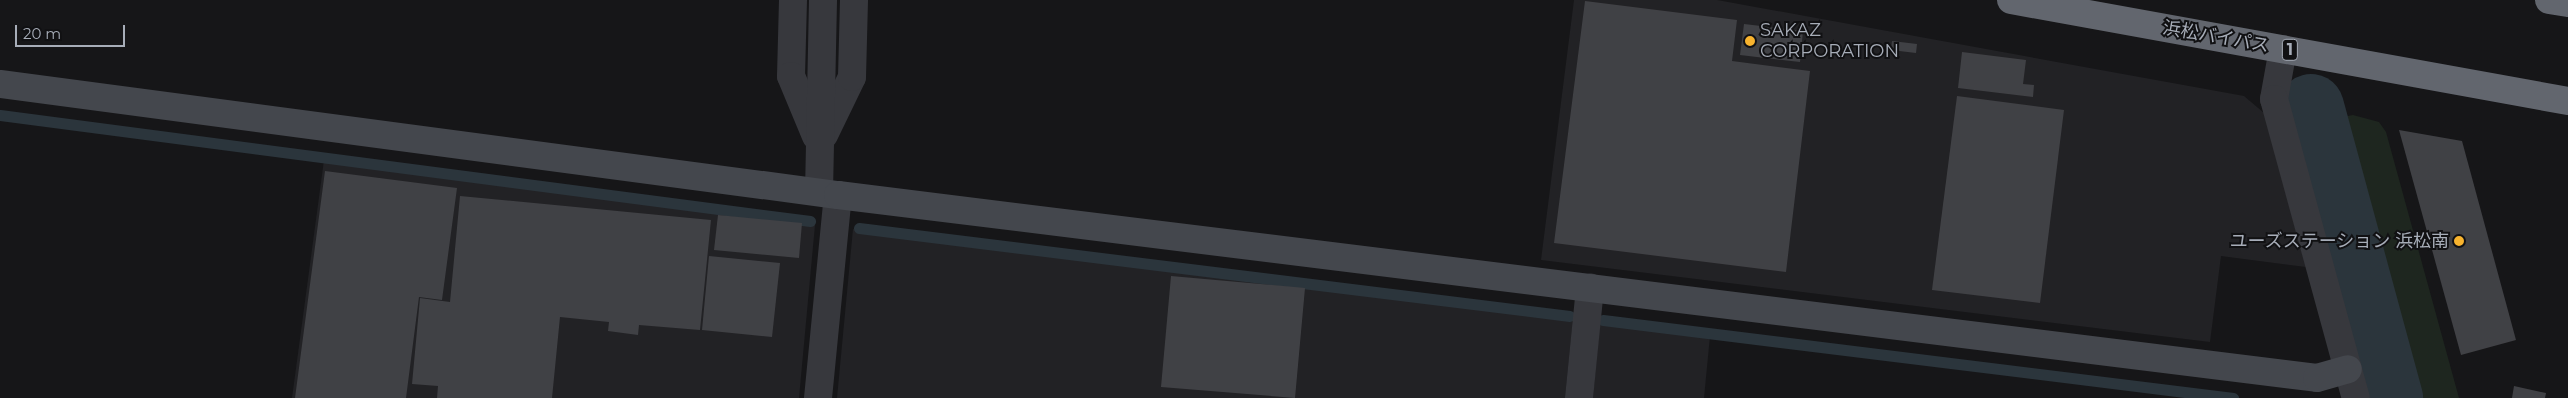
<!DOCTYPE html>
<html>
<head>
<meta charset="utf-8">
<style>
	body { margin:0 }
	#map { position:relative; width:2568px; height:398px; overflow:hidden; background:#161618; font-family:Montserrat,"Noto Sans JP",sans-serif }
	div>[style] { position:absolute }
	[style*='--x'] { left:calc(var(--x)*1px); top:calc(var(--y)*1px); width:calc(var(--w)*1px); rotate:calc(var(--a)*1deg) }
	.built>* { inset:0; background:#222225 }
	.green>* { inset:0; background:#1e261f }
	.stream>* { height:11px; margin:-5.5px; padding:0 5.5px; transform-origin:5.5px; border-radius:5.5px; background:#2b353c }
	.river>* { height:66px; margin:-33px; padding:0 33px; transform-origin:33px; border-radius:33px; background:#2b353c }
	.building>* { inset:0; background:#404145 }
	.street>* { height:28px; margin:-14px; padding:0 14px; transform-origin:14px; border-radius:14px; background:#37383d }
	.secondary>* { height:28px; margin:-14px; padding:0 14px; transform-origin:14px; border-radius:14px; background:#44474d }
	.highway>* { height:28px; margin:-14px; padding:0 14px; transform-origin:14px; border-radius:14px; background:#62666e }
	.dots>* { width:14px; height:14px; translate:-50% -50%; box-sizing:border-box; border:2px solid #111113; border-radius:50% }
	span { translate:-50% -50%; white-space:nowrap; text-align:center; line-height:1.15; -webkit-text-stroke:4px #111113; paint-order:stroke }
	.shield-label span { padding:1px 4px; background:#111113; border:1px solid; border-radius:4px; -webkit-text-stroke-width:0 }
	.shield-label { font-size:16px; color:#a7adb8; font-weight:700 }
	.poi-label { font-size:18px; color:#a7adb8 }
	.left { translate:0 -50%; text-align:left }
	.right { translate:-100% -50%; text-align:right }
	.street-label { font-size:18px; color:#a7adb8 }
	.scale { position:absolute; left:15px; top:25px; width:110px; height:22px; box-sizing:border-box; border:2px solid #a7adb8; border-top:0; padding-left:6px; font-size:15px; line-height:18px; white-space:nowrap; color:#a7adb8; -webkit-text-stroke:4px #111113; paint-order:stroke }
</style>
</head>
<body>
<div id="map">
	<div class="built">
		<i style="clip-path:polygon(1574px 0,1717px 0,2244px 96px,2264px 113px,2306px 267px,2221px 256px,2210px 342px,1541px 260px)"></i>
		<i style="clip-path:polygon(324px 160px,815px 225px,799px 398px,292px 398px)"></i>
		<i style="clip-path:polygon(853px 229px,1573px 319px,1565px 398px,837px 398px)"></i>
		<i style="clip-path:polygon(1600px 322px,1710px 336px,1704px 398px,1593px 398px)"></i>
	</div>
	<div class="green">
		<i style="clip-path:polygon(2353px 115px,2379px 122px,2386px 132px,2459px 398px,2407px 398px,2335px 134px,2343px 117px)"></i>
	</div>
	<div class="stream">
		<i style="--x:0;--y:115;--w:817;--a:7.46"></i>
		<i style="--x:859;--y:228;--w:716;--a:7.06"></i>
		<i style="--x:1603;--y:320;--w:635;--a:7.06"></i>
	</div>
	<div class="river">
		<i style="--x:2311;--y:107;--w:302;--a:74.8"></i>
	</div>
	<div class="building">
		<i style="clip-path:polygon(1585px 1px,1737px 20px,1732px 61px,1810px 71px,1786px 272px,1554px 243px)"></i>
		<i style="clip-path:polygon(1744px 24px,1803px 31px,1800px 62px,1740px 55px)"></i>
		<i style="clip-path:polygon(1892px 41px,1917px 44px,1916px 53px,1891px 50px)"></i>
		<i style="clip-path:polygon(1962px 52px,2026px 60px,2023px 84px,2034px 85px,2033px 97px,1958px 88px)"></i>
		<i style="clip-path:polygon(1957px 96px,2064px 110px,2040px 303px,1932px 290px)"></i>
		<i style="clip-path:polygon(2399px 130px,2462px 141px,2516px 340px,2461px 355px)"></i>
		<i style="clip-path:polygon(325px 171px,457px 188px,442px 300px,419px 297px,406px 398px,295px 398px)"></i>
		<i style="clip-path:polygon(460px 196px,711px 220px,700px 330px,639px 325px,638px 335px,608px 331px,609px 322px,560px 317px,552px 398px,437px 398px,438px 386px,412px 384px,420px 298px,450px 302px)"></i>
		<i style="clip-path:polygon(718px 215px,802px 223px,799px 258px,714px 250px)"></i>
		<i style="clip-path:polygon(709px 256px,780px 263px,772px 337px,702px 330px)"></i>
		<i style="clip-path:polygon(1171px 276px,1305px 288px,1295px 398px,1161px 387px)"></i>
		<i style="clip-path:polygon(2514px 386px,2546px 393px,2545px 398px,2512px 398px)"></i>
	</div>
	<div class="street">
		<i style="--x:793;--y:0;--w:76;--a:91.5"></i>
		<i style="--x:791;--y:76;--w:65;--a:67.4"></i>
		<i style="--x:2283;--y:49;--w:51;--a:100.2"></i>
		<i style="--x:2274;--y:99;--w:310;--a:74.7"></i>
		<i style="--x:824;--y:135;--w:64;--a:-64.2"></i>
		<i style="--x:852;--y:77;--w:77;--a:-88.5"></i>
		<i style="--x:819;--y:192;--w:192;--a:-88.8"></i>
		<i style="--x:818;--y:398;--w:204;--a:-84.4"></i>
		<i style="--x:1579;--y:398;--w:111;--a:-84.3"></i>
	</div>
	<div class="secondary">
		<i style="--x:0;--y:84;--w:845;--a:7.55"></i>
		<i style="--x:838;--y:195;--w:1490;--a:7.05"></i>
		<i style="--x:2317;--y:378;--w:32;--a:-16"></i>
	</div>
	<div class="highway">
		<i style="--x:2011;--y:0;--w:566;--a:10.28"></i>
		<i style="--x:2549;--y:0;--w:19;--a:9"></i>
	</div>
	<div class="dots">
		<i style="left:1750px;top:41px;background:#f8b32e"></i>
		<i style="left:2459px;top:241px;background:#f8b32e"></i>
	</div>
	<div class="shield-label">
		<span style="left:2290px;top:50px">1</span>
	</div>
	<div class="poi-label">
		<span class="left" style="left:1760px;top:41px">SAKAZ<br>CORPORATION</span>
		<span class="right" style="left:2449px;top:241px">ユーズステーション 浜松南</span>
	</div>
	<div class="street-label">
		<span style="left:2216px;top:37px;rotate:10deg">浜松バイパス</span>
	</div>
	<div class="scale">20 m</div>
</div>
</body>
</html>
